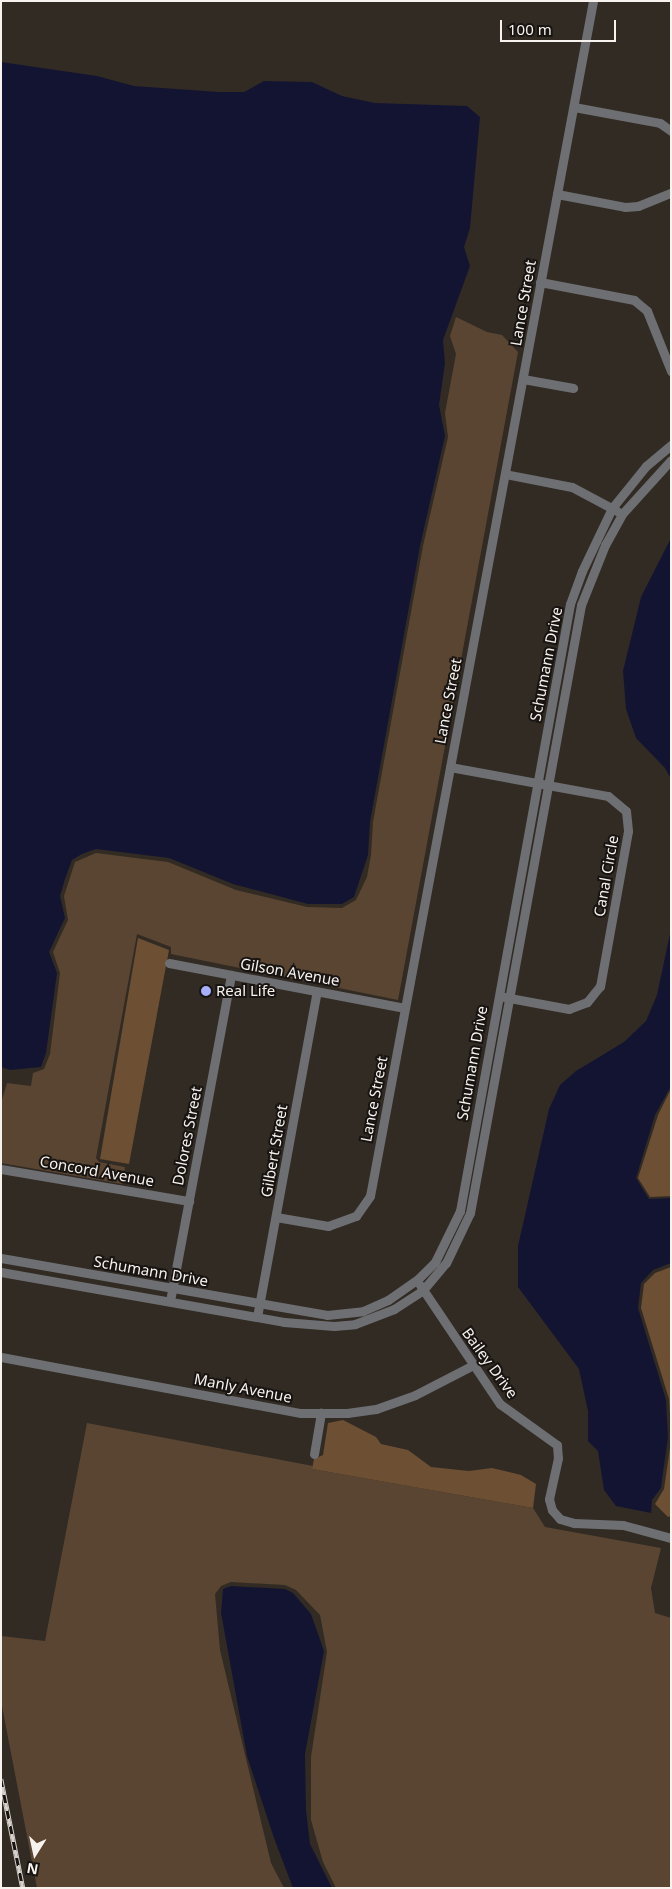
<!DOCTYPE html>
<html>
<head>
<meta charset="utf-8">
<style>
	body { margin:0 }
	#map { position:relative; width:672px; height:1889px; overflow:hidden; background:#322b24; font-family:"Noto Sans",sans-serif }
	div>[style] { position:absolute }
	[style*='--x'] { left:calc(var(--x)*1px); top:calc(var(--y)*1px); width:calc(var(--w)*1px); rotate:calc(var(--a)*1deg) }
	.green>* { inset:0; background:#5a4532 }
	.forest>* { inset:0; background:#6d4f33 }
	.water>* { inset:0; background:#131432 }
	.minor>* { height:9px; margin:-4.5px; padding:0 4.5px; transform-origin:4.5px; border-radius:4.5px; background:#6e6f73 }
	.rail>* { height:4.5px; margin-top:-2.25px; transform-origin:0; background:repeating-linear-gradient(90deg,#171411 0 8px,#d7d2cd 0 16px); box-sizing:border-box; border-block:1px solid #d7d2cd }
	.dots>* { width:14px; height:14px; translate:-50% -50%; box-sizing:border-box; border:2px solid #171411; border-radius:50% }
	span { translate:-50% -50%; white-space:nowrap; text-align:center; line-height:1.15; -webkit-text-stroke:4px #171411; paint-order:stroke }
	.street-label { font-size:15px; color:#f7f2ee }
	.poi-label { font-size:15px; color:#f7f2ee }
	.left { translate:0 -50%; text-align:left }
	.frame { position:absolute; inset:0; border:2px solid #f7f2ee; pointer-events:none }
	.north { position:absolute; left:10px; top:1829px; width:50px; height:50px; -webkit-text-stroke:4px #171411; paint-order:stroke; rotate:190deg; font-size:14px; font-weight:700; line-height:20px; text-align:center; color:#f7f2ee }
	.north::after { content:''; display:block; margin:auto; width:18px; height:22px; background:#f7f2ee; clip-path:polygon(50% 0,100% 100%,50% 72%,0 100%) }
	.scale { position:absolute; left:500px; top:20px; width:116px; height:22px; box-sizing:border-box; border:2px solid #f7f2ee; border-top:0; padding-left:6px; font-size:15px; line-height:18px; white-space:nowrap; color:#f7f2ee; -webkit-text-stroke:4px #171411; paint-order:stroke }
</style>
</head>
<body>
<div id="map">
	<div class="green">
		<i style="clip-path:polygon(456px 317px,487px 332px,502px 335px,518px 352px,398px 1000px,171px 954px,171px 947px,137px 934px,96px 1158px,99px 1162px,125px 1167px,122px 1184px,1px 1163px,1px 1103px,7px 1083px,31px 1086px,33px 1073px,44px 1069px,50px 1054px,60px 973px,53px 952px,68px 920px,64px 896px,75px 862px,96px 853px,168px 862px,236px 890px,307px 907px,342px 908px,356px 900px,367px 877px,371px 855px,373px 822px,423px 546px,448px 437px,445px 413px,456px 354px,450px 336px)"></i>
		<i style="clip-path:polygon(87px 1423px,313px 1466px,312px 1469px,533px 1508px,545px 1527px,661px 1548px,651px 1588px,655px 1613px,671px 1618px,671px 1888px,336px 1888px,323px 1862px,311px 1820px,311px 1757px,327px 1652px,320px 1615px,296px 1590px,285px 1585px,231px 1582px,221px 1586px,215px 1594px,220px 1650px,271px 1863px,284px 1888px,37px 1888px,1px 1701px,1px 1636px,45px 1641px)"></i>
	</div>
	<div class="forest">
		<i style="clip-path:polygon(138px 938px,169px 950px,129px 1164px,100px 1159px)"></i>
		<i style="clip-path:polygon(671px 1089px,671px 1196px,650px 1197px,638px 1178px,658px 1115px)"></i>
		<i style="clip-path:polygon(671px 1267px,671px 1431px,669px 1399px,641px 1308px,644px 1284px,655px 1273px)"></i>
		<i style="clip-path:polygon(343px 1420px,376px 1437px,381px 1444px,408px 1450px,431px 1467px,469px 1471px,492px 1468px,521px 1475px,536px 1484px,533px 1508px,312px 1469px,314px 1459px,323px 1455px,328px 1423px)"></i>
		<i style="clip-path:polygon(671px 1441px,671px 1516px,668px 1517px,655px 1504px,664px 1489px)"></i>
	</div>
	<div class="water">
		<i style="clip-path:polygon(1px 62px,97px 76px,134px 86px,219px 92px,244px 92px,264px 81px,312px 82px,342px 96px,375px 103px,467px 106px,480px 117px,470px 228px,464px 247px,470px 266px,443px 340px,445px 363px,439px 405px,445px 436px,420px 546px,370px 822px,368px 855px,354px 897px,342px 904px,308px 904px,233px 884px,169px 858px,96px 849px,82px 854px,72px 860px,65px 879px,60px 896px,65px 918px,49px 952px,57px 973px,46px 1053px,41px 1067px,10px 1070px,1px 1067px)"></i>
		<i style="clip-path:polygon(671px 538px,671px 779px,665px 768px,636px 738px,626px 709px,623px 671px,641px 597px)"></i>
		<i style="clip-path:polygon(671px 929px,671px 1086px,655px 1115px,636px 1178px,649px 1199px,671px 1198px,671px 1263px,653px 1270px,641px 1283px,638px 1308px,666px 1400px,668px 1438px,663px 1472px,661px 1488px,652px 1500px,651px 1513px,616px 1506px,604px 1490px,598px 1451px,588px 1441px,588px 1411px,579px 1369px,518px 1287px,518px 1246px,549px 1109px,560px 1085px,576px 1071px,624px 1042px,646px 1021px,657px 995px)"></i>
		<i style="clip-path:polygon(231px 1586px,285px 1589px,293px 1593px,311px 1614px,324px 1651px,305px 1754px,306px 1810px,310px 1844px,332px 1888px,293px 1888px,274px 1838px,247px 1756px,221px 1613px,223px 1589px)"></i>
	</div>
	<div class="minor">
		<i style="--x:574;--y:107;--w:87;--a:10.5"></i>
		<i style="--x:660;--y:123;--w:14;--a:36"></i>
		<i style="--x:557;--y:194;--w:69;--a:10.8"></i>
		<i style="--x:625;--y:207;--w:13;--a:-4"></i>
		<i style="--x:638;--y:206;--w:35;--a:-22"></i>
		<i style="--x:540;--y:282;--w:96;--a:10.8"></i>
		<i style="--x:634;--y:300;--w:17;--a:40"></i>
		<i style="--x:647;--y:311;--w:65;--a:68.2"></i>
		<i style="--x:523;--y:379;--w:51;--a:10.2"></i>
		<i style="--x:505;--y:474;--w:68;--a:11"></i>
		<i style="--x:572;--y:487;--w:51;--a:28.1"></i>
		<i style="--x:450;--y:767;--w:161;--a:10.4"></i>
		<i style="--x:608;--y:796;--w:23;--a:40"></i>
		<i style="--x:626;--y:811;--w:20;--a:84"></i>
		<i style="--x:628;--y:831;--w:158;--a:100.2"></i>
		<i style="--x:600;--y:986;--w:21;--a:129"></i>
		<i style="--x:587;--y:1002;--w:19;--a:159"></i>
		<i style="--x:569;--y:1009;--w:66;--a:-169.5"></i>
		<i style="--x:169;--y:963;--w:240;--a:10.8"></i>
		<i style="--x:1;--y:1169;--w:191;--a:9.7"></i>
		<i style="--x:276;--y:1217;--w:53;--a:9.8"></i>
		<i style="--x:328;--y:1226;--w:30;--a:-20"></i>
		<i style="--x:356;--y:1216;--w:24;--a:-55"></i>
		<i style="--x:370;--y:1196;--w:1216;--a:-79.43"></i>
		<i style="--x:1;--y:1258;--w:331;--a:9.9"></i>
		<i style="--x:327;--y:1315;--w:36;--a:-6"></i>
		<i style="--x:363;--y:1311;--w:27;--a:-24"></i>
		<i style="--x:388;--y:1300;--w:35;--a:-35"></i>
		<i style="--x:417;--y:1280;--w:25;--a:-45"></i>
		<i style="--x:435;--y:1262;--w:57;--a:-63.9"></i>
		<i style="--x:460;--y:1211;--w:617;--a:-79.73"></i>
		<i style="--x:570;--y:604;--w:35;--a:-70"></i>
		<i style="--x:582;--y:571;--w:70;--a:-64.5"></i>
		<i style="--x:612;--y:508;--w:54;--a:-51"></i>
		<i style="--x:646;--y:466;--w:33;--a:-40"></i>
		<i style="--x:1;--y:1272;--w:287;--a:10"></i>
		<i style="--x:284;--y:1322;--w:50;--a:4.6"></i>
		<i style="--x:334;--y:1326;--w:21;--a:-5"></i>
		<i style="--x:355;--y:1324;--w:42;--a:-21"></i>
		<i style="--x:394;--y:1309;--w:35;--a:-33"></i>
		<i style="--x:423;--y:1290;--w:35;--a:-50"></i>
		<i style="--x:446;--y:1263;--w:55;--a:-64.4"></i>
		<i style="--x:470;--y:1213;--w:618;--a:-79.65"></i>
		<i style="--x:581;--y:605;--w:65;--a:-68.2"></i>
		<i style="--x:605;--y:545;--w:35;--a:-61"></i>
		<i style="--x:622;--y:514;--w:73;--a:-47.8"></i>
		<i style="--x:420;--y:1285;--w:143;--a:56.1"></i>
		<i style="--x:500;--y:1404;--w:70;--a:35.7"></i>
		<i style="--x:557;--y:1445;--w:13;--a:86"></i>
		<i style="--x:558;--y:1458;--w:42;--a:102.4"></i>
		<i style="--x:549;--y:1499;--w:11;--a:75"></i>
		<i style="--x:552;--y:1510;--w:12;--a:48"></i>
		<i style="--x:560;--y:1519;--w:15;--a:16"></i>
		<i style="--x:574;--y:1523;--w:49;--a:2.3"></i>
		<i style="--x:623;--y:1525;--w:50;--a:15.2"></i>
		<i style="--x:170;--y:1301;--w:332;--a:-79.4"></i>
		<i style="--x:257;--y:1317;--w:331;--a:-79.6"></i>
		<i style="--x:1;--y:1357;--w:305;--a:10.6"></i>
		<i style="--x:301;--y:1413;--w:46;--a:0"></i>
		<i style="--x:347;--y:1413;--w:29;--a:-8"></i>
		<i style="--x:376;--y:1409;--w:41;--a:-19.7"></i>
		<i style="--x:415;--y:1395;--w:65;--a:-27.3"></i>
		<i style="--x:314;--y:1454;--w:42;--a:-80.3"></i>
	</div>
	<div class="rail">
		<i style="--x:1;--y:1779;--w:111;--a:78.6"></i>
	</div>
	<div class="dots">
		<i style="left:206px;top:991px;background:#a8b0fc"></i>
	</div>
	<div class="street-label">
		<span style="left:523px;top:303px;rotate:-80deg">Lance Street</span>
		<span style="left:546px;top:664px;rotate:-79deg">Schumann Drive</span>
		<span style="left:448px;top:701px;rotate:-79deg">Lance Street</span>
		<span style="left:606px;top:876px;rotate:-80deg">Canal Circle</span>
		<span style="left:290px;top:972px;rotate:10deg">Gilson Avenue</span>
		<span style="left:472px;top:1063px;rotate:-80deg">Schumann Drive</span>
		<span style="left:374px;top:1099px;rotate:-79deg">Lance Street</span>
		<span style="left:187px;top:1136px;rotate:-79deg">Dolores Street</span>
		<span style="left:274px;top:1151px;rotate:-80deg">Gilbert Street</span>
		<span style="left:97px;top:1171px;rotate:10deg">Concord Avenue</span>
		<span style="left:151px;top:1271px;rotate:10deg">Schumann Drive</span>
		<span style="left:490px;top:1363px;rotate:54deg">Bailey Drive</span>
		<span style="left:243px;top:1388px;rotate:11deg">Manly Avenue</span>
	</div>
	<div class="poi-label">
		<span class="left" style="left:216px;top:991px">Real Life</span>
	</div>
	<div class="frame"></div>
	<div class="north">N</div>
	<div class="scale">100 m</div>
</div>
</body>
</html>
